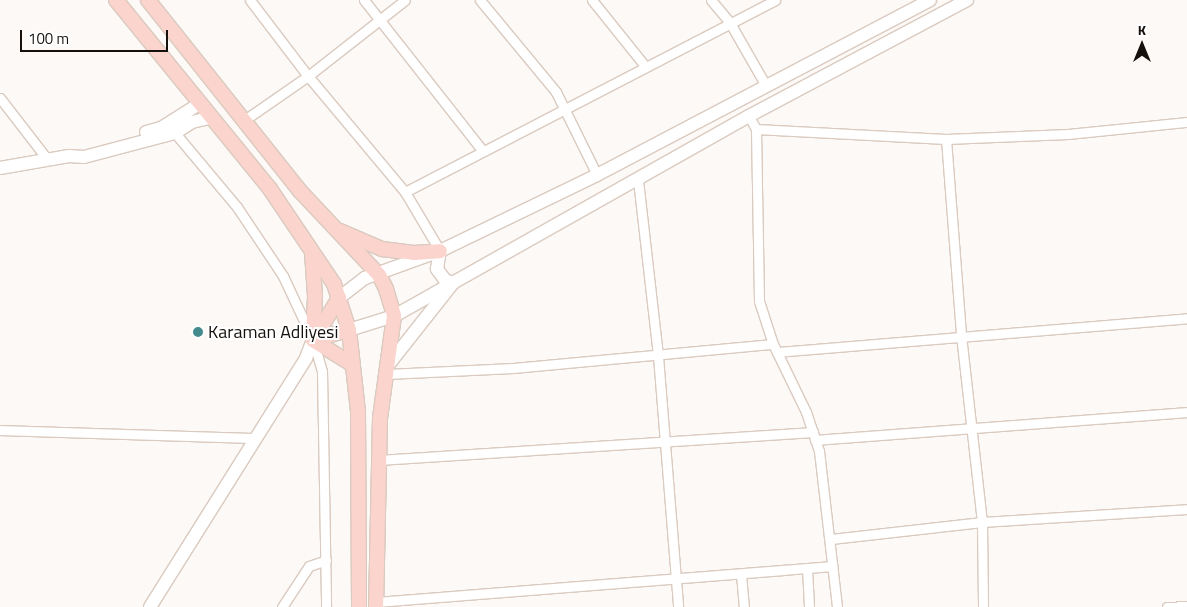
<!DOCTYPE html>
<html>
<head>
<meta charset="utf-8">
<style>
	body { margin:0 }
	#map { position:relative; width:1187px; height:607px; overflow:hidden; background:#fdf9f7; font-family:"Titillium Web",sans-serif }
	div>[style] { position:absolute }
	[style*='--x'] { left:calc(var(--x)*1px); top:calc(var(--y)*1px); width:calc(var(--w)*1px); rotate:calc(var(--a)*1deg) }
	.roads { filter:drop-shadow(1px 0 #dacabf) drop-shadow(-1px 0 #dacabf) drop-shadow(0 1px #dacabf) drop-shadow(0 -1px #dacabf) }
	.street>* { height:9px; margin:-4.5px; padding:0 4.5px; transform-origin:4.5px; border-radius:4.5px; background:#fff }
	.secondary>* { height:12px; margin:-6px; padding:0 6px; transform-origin:6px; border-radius:6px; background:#fff }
	.primary>* { height:14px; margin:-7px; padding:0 7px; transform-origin:7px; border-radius:7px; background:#fad4cd }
	.dots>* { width:14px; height:14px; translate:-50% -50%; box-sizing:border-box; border:2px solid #fff; border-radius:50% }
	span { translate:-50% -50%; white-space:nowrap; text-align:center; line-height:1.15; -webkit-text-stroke:4px #fff; paint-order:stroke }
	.poi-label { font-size:18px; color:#15100c }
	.left { translate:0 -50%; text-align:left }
	.north { position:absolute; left:1117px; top:20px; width:50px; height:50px; -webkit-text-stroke:4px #fff; paint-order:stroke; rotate:0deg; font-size:14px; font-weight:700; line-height:20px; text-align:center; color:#15100c }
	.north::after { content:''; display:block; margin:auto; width:18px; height:22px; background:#15100c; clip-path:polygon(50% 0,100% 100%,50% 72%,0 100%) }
	.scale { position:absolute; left:20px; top:30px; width:148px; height:22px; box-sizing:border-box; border:2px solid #15100c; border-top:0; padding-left:6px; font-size:15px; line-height:18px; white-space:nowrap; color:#15100c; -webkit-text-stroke:4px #fff; paint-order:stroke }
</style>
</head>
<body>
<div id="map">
	<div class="roads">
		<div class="street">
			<i style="--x:250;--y:0;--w:96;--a:52.7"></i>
			<i style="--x:308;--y:76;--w:151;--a:50.1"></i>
			<i style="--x:405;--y:192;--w:69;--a:59.3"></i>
			<i style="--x:364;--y:0;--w:192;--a:51.8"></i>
			<i style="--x:480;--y:0;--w:119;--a:50.4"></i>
			<i style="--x:556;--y:92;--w:93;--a:63.7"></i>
			<i style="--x:592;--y:0;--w:85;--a:51.2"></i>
			<i style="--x:711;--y:0;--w:30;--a:50"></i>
			<i style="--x:730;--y:23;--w:70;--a:60.2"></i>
			<i style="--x:0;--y:98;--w:78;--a:52.3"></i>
			<i style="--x:749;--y:116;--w:15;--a:62"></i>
			<i style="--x:756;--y:129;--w:172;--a:89"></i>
			<i style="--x:759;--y:301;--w:45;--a:72"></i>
			<i style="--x:773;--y:344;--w:76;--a:64.1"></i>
			<i style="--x:806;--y:412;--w:41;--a:71.6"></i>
			<i style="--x:819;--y:451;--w:157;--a:83.4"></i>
			<i style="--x:243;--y:121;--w:79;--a:-34.7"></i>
			<i style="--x:308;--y:76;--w:123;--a:-38.1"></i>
			<i style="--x:756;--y:129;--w:190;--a:3"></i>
			<i style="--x:946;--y:139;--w:122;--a:-2.3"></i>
			<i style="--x:1068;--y:134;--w:120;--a:-5.8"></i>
			<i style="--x:175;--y:133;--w:97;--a:50"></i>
			<i style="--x:237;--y:207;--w:83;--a:56.3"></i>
			<i style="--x:283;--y:276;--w:71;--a:64.9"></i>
			<i style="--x:313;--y:340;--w:32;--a:74"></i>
			<i style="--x:322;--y:371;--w:236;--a:89"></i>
			<i style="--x:946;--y:139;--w:197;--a:85.6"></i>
			<i style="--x:961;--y:335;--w:188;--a:83.6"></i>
			<i style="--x:982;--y:522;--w:85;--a:89.3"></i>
			<i style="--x:638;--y:180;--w:177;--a:83.5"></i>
			<i style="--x:658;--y:356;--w:252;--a:85.4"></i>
			<i style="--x:405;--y:192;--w:417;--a:-27.4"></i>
			<i style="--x:777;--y:352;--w:411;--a:-4.7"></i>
			<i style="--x:387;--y:374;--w:126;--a:-2.7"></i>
			<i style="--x:513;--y:368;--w:261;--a:-5.3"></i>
			<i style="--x:0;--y:430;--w:256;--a:1.8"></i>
			<i style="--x:815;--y:440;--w:373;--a:-4.3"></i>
			<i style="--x:379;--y:460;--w:435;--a:-3.7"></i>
			<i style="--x:831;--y:539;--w:152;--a:-6.4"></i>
			<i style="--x:982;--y:522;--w:205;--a:-3.6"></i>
			<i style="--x:807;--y:568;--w:39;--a:87"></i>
			<i style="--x:741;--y:574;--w:33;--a:85"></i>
			<i style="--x:376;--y:602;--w:458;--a:-4.5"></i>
			<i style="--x:282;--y:607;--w:49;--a:-56.6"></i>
			<i style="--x:309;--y:566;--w:18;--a:-19"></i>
			<i style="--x:1167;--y:607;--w:20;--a:-3"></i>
		</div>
		<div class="secondary">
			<i style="--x:146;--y:132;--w:16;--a:-15"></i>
			<i style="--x:161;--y:128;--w:45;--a:-32.3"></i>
			<i style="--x:0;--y:168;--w:70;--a:-9.9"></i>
			<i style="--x:69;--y:156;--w:15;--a:4"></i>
			<i style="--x:84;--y:157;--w:94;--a:-14.8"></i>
			<i style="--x:175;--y:133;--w:20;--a:-33"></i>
			<i style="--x:192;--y:122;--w:18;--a:-13"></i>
			<i style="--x:339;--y:298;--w:33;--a:-38"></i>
			<i style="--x:365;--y:278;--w:80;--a:-19.8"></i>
			<i style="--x:440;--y:251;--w:174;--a:-25.8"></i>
			<i style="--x:597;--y:175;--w:376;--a:-27.7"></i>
			<i style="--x:349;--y:330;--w:47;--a:-17.3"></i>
			<i style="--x:394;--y:316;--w:407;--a:-29.4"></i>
			<i style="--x:749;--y:116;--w:247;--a:-28"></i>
			<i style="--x:389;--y:364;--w:103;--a:-51.7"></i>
			<i style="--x:453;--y:283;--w:9;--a:-159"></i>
			<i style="--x:445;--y:280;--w:14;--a:-126"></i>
			<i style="--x:437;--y:269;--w:18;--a:-81"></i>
			<i style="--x:150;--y:607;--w:294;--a:-57.9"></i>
			<i style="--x:306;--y:358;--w:19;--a:-69"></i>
		</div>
		<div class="primary">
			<i style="--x:116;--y:0;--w:244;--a:50.8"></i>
			<i style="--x:270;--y:189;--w:115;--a:56"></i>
			<i style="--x:334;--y:284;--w:48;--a:71.9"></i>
			<i style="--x:349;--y:330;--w:81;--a:83.7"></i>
			<i style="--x:358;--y:411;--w:196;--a:89.7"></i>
			<i style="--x:148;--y:0;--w:244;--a:51.5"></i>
			<i style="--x:300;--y:191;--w:115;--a:46.8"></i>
			<i style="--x:379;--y:275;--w:16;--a:63"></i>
			<i style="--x:386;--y:289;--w:28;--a:73"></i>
			<i style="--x:394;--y:316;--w:103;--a:97.8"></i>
			<i style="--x:380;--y:418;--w:189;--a:91.2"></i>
			<i style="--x:340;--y:231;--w:46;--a:23.2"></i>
			<i style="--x:382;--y:249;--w:32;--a:7"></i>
			<i style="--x:414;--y:253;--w:26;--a:-4"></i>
			<i style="--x:312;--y:253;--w:43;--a:86"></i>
			<i style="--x:315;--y:296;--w:44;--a:92.6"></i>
			<i style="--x:315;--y:337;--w:46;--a:-58.4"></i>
			<i style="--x:313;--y:340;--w:47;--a:32"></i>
			<i style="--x:313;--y:340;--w:37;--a:-16"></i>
		</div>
	</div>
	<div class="dots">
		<i style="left:198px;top:332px;background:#438b8d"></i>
	</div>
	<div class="poi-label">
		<span class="left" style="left:208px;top:332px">Karaman Adliyesi</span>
	</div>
	<div class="north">K</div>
	<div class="scale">100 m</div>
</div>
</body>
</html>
